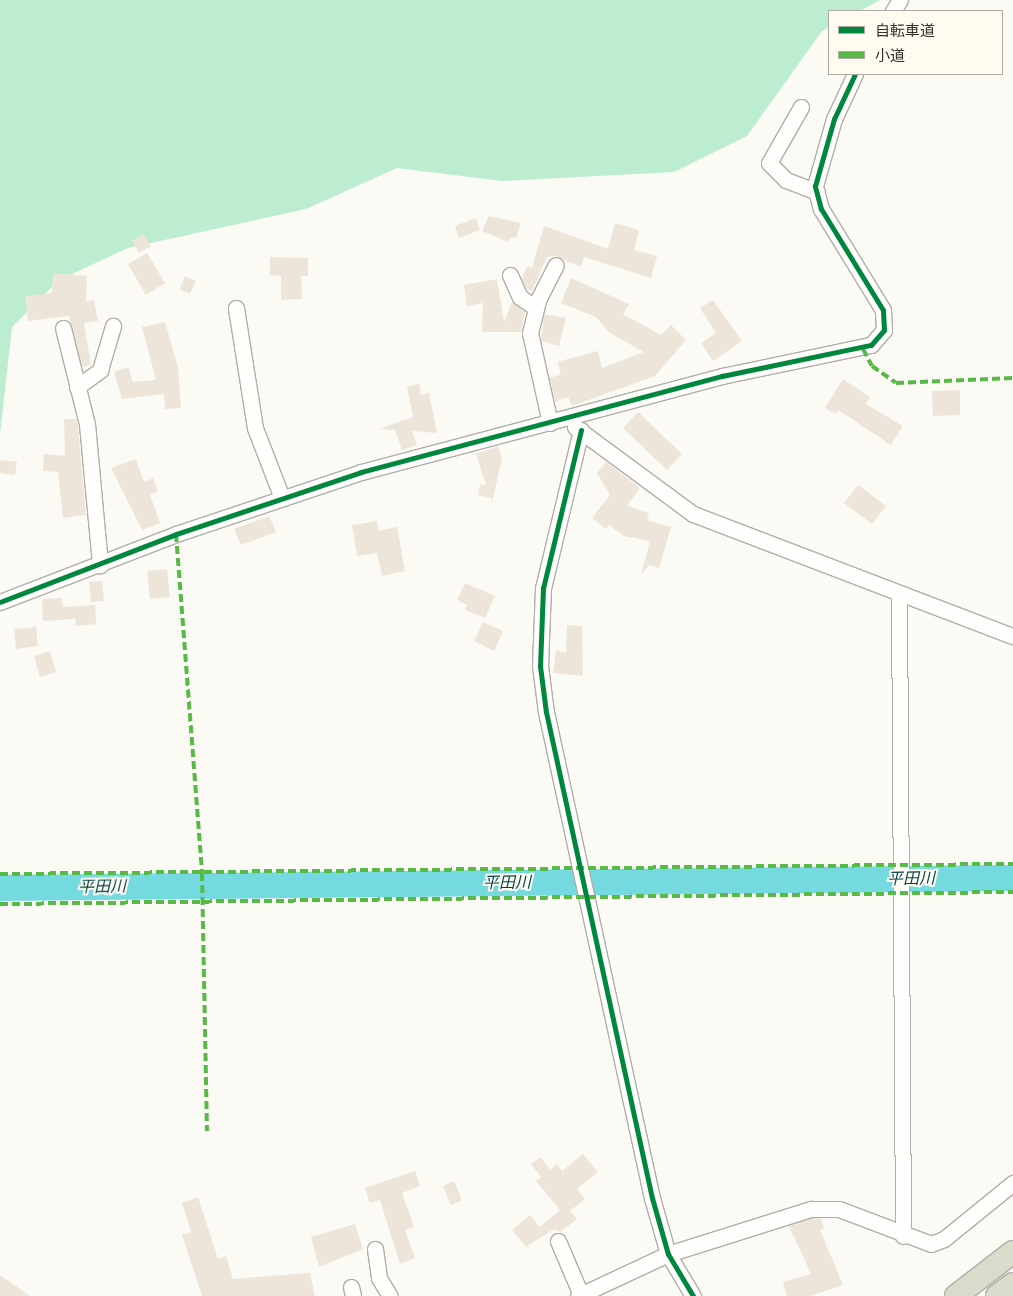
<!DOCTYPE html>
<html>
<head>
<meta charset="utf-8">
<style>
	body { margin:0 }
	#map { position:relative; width:1013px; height:1296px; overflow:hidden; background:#fcfaf4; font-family:Signika,"Noto Sans JP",sans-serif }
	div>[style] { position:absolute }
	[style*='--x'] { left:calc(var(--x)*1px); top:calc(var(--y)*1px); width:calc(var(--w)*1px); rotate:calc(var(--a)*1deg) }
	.green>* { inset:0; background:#bcedd1 }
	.river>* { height:26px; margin:-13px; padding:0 13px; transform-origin:13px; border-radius:13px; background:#75dae0 }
	.building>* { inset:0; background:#ede5d9 }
	.roads { filter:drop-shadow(1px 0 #b0aea9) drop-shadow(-1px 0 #b0aea9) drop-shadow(0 1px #b0aea9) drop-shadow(0 -1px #b0aea9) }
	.minor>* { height:15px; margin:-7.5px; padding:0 7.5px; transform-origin:7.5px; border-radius:7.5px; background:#fffefd }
	.highway>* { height:22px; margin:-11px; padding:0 11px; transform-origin:11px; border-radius:11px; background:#dadbcb }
	.quiet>* { height:4px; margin-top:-2px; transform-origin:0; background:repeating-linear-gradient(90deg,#58b947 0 8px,transparent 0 12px) }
	.cycleway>* { height:5px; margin:-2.5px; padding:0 2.5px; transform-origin:2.5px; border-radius:2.5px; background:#00873e }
	span { translate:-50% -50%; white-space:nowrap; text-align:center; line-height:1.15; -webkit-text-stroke:4px #fffbf1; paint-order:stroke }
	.water-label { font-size:16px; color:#004348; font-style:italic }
	.legend { position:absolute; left:828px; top:10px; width:175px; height:65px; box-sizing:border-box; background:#fffbf1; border:1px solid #adaaa2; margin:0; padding:6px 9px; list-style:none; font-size:15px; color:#33312c }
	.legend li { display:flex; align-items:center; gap:10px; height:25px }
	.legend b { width:25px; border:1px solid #adaaa2 }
</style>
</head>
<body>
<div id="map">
	<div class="green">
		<i style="clip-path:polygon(0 0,880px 0,860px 11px,829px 11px,829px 27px,822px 31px,747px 136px,674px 172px,502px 181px,397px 168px,306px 209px,128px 248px,59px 280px,12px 327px,0 434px)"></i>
	</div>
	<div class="river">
		<i style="--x:0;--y:888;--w:1013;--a:-0.57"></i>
	</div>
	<div class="building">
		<i style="clip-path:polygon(489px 216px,521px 223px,516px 238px,511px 237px,508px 242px,482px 231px)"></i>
		<i style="clip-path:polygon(476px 218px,480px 230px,459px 238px,455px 226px)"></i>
		<i style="clip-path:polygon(615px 223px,639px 230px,634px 250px,657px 256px,651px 278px,584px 257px,581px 267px,555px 256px,547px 257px,532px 291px,527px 289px,522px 279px,527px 266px,532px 268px,544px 226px,608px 249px)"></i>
		<i style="clip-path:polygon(144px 234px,151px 246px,139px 253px,132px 241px)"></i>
		<i style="clip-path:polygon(147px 253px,165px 283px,146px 295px,128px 264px)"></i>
		<i style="clip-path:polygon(270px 257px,308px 258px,308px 276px,301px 276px,302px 299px,281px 300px,281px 276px,270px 275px)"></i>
		<i style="clip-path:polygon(53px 273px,87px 276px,86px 301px,94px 300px,98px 321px,84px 323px,91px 365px,82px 367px,69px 316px,28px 321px,25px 296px,52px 293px)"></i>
		<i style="clip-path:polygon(185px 276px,196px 281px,190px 294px,180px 289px)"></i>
		<i style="clip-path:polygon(571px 278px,629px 304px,623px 314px,661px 335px,671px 325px,686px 340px,655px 376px,572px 406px,568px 397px,555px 402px,550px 378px,561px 374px,557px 362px,598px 351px,602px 368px,644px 352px,610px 333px,596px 317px,561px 303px)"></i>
		<i style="clip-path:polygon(497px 279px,504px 322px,512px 302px,525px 312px,521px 332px,482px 332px,483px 303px,467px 306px,464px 285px)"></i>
		<i style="clip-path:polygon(713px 300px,742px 341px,713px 361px,701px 343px,716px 333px,700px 308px)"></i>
		<i style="clip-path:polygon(544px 314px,566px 318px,559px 346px,541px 341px)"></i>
		<i style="clip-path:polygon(165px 322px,178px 367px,181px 408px,165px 409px,164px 394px,122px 399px,114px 372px,128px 367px,133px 382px,156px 380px,142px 327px)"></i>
		<i style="clip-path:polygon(843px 379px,870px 397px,866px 404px,903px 426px,891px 445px,838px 410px,836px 414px,825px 408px)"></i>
		<i style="clip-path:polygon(419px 384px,421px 395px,429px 393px,437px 433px,412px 431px,417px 445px,402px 450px,395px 430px,379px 429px,413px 417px,407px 387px)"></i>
		<i style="clip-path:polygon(960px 390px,960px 415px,933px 416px,932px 391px)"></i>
		<i style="clip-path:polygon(638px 412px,682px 454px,667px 470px,623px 428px)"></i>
		<i style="clip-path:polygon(64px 419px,76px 419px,78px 426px,86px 515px,63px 518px,58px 472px,43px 471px,44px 454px,65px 456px)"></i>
		<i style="clip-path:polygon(498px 446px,502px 458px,492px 503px,491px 498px,478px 495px,480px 484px,486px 485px,476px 454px)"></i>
		<i style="clip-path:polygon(136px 459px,144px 482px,153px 478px,158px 491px,150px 495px,160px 523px,142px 530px,111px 468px)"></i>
		<i style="clip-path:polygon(0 460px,17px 462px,15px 475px,0 473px)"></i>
		<i style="clip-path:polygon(606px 462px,640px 488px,627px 506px,649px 513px,647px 520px,671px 527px,659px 568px,649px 565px,641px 575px,650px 541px,624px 536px,609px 525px,606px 529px,592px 518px,610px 495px,597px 473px)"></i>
		<i style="clip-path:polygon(858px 485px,886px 506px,872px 524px,844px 503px)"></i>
		<i style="clip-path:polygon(269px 516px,276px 532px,241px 545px,234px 529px)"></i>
		<i style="clip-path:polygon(377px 521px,378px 531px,397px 527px,405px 571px,382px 576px,377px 553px,357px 556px,352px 525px)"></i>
		<i style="clip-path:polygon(167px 569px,170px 597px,150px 599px,147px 571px)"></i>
		<i style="clip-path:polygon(102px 581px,104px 601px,91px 602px,89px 582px)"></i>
		<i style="clip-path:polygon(465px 583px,495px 596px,485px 618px,465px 610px,467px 605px,457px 600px)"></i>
		<i style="clip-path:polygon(62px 598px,63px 607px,95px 605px,96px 624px,76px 626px,75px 619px,43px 621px,42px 599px)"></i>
		<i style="clip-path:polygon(483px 622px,503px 631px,494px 651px,474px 641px)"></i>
		<i style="clip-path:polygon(567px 625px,582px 626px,583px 676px,553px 673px,556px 651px,566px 652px)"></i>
		<i style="clip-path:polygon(36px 627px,38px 646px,16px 649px,14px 629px)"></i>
		<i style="clip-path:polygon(50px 651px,56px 672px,40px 677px,34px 656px)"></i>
		<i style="clip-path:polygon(583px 1154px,598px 1172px,577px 1189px,585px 1199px,570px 1211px,577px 1219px,560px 1232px,554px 1229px,526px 1247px,512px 1230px,530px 1215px,540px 1227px,560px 1210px,536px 1181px,541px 1177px,531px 1164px,541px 1157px,550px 1170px,557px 1164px,562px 1171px)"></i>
		<i style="clip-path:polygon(415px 1171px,420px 1186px,402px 1193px,414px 1227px,405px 1230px,415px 1258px,400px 1264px,380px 1200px,370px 1203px,365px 1188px)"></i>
		<i style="clip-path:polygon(454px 1181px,462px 1200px,451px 1205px,443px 1186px)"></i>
		<i style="clip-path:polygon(198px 1197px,218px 1259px,226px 1256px,233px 1279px,310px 1273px,315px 1296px,202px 1296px,182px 1235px,191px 1232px,182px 1203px)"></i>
		<i style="clip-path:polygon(812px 1218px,821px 1218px,824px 1228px,820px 1230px,843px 1285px,810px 1296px,787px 1296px,783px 1282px,811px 1274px,789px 1226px)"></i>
		<i style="clip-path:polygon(355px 1224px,363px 1249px,319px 1267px,311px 1237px)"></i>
		<i style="clip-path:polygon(0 1275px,30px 1296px,0 1296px)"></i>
	</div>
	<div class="roads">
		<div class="minor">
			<i style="--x:893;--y:11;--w:13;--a:-58"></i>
			<i style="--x:801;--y:107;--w:64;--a:119.7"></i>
			<i style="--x:769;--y:163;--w:24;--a:45"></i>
			<i style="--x:786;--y:180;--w:33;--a:21"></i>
			<i style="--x:510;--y:275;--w:24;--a:66"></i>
			<i style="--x:520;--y:297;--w:19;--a:35"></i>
			<i style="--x:236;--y:308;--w:121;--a:81"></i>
			<i style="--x:255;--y:428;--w:75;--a:68.9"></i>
			<i style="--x:63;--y:328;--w:99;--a:76"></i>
			<i style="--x:87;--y:424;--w:142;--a:84.7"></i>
			<i style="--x:77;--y:387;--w:29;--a:-36"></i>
			<i style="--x:100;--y:370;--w:46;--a:-73.5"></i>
			<i style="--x:550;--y:423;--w:92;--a:-102.5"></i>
			<i style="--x:530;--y:333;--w:34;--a:-76"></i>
			<i style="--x:538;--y:300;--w:39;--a:-63"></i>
			<i style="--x:575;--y:427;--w:147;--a:36.4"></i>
			<i style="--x:693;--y:514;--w:342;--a:20.9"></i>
			<i style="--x:581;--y:430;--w:163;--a:103.5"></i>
			<i style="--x:543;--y:588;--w:78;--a:92.2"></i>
			<i style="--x:540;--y:666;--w:46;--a:82.6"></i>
			<i style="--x:546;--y:712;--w:497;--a:77.7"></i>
			<i style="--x:652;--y:1198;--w:58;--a:74.1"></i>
			<i style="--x:668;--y:1254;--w:49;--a:59.2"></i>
			<i style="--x:899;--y:595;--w:641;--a:89.64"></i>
			<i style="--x:0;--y:602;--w:189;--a:-21.1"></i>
			<i style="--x:176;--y:534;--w:195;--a:-18.5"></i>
			<i style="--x:361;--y:472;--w:374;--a:-14.9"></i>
			<i style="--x:722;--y:376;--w:152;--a:-11.8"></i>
			<i style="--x:871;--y:345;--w:20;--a:-49"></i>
			<i style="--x:884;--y:330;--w:20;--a:-93"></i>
			<i style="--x:883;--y:310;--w:119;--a:-121.5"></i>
			<i style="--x:821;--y:209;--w:24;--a:-105"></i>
			<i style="--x:815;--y:186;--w:70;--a:-74.2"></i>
			<i style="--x:834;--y:119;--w:50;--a:-65"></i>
			<i style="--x:558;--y:1241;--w:59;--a:66.9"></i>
			<i style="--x:375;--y:1249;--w:29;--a:82"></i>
			<i style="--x:379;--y:1278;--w:21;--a:59"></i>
			<i style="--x:351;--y:1287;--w:9;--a:77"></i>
			<i style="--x:578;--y:1296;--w:99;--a:-25"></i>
			<i style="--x:668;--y:1254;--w:150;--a:-17.5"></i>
			<i style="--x:811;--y:1209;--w:28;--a:0"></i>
			<i style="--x:839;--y:1209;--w:98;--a:20.8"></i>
			<i style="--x:931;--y:1244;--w:14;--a:-21"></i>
			<i style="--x:944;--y:1239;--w:89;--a:-39.1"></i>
		</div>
		<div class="highway">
			<i style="--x:956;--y:1296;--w:72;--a:-37.7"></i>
			<i style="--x:997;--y:1296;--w:20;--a:-37"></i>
		</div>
	</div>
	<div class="quiet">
		<i style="--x:863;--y:349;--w:19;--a:62"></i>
		<i style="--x:872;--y:366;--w:29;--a:35"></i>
		<i style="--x:896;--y:383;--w:117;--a:-2.4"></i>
		<i style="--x:176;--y:534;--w:340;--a:85.6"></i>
		<i style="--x:202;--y:873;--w:258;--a:88.9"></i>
		<i style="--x:0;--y:874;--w:1013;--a:-0.57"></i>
		<i style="--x:0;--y:904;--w:1013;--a:-0.68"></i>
	</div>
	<div class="cycleway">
		<i style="--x:581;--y:430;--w:163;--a:103.5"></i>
		<i style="--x:543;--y:588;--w:78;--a:92.2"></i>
		<i style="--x:540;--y:666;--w:46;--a:82.6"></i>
		<i style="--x:546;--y:712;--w:497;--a:77.7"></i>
		<i style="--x:652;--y:1198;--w:58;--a:74.1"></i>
		<i style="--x:668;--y:1254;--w:49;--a:59.2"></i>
		<i style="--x:0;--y:602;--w:189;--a:-21.1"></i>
		<i style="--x:176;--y:534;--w:195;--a:-18.5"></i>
		<i style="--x:361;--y:472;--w:374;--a:-14.9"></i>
		<i style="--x:722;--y:376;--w:152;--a:-11.8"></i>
		<i style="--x:871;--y:345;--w:20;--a:-49"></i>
		<i style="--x:884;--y:330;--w:20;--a:-93"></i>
		<i style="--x:883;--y:310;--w:119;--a:-121.5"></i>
		<i style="--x:821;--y:209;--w:24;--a:-105"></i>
		<i style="--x:815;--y:186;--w:70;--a:-74.2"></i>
		<i style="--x:834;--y:119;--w:50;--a:-65"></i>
	</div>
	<div class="water-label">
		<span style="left:911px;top:879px;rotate:-1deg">平田川</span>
		<span style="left:507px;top:883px;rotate:-1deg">平田川</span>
		<span style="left:102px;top:887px;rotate:-1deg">平田川</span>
	</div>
	<ul class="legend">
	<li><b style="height:6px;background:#00873e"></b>自転車道</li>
	<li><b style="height:6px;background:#58b947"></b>小道</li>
	</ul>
</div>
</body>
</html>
